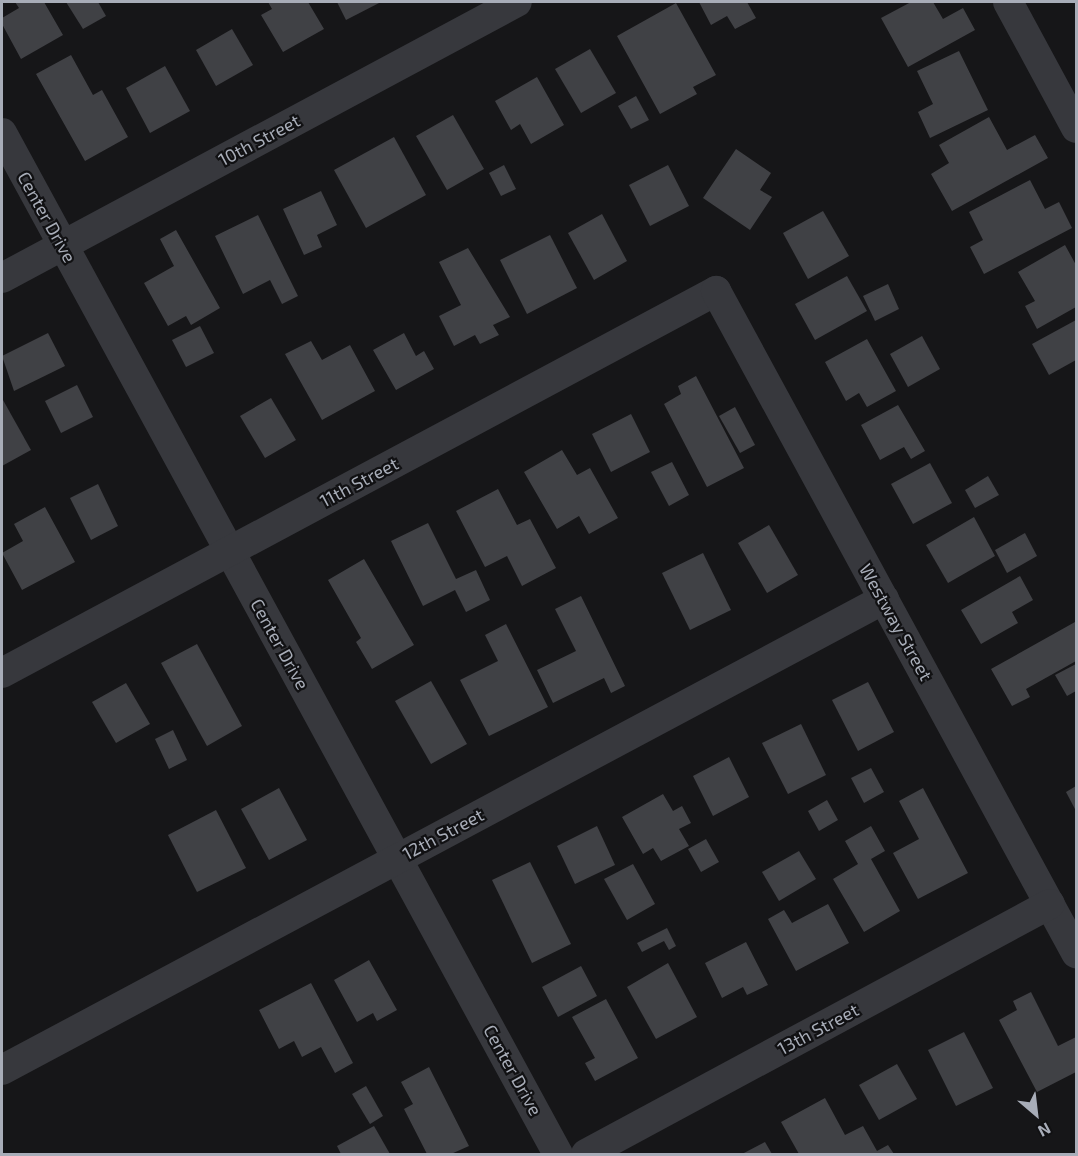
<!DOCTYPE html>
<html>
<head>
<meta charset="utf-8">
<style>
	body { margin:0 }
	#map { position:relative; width:1078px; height:1156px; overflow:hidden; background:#161618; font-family:"Exo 2",sans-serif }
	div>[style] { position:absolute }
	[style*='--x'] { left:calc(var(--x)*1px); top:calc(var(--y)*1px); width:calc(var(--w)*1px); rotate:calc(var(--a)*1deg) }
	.building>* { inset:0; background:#404145 }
	.minor>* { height:30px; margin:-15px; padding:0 15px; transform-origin:15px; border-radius:15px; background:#37383d }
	span { translate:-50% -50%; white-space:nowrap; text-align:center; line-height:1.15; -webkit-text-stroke:4.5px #111113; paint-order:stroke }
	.street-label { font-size:18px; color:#a8adb8 }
	.frame { position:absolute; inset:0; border:3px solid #a8adb8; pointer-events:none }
	.north { position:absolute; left:1006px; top:1084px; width:60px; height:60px; -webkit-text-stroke:4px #111113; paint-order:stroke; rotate:152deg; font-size:16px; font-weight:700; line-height:24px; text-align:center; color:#a8adb8 }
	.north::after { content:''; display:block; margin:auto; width:21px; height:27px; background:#a8adb8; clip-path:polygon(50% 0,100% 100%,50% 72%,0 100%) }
</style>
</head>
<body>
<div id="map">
	<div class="building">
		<i style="clip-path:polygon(15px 2px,44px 2px,63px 35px,21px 59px,2px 24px,2px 18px,19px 8px)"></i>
		<i style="clip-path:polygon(66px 2px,98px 2px,106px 16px,83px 29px)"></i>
		<i style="clip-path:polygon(268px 2px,308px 2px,324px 29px,283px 52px,261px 15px,272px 9px)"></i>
		<i style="clip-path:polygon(337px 2px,381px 2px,346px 20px)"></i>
		<i style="clip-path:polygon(699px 2px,747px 2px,756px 18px,735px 29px,727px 16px,711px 25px)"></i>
		<i style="clip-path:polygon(911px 2px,933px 2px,943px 19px,963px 8px,975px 30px,908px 67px,881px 18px)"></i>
		<i style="clip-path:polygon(676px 3px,716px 75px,693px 87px,697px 94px,660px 114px,617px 36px)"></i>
		<i style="clip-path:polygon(232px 29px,253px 65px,216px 86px,196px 50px)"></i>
		<i style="clip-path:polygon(590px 49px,616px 93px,581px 113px,555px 69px)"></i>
		<i style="clip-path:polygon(959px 51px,988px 110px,930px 138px,918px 112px,933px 104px,917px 71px)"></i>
		<i style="clip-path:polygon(71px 55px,93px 95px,102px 90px,128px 137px,85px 161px,36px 74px)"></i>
		<i style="clip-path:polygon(165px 66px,190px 111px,150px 133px,126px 88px)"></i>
		<i style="clip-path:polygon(537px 77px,564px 125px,531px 144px,520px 124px,511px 130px,495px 101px)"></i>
		<i style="clip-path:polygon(636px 96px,649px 120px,631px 129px,618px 106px)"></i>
		<i style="clip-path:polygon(453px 115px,484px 169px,447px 190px,416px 136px)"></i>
		<i style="clip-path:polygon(989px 117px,1007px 150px,1035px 135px,1048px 158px,952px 211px,931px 174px,949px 163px,939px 145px)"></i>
		<i style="clip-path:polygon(394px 137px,426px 195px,366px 228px,334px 170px)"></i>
		<i style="clip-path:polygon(736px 149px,771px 173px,760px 190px,772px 197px,750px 230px,703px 198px)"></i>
		<i style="clip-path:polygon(504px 165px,516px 189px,501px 196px,489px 173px)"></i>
		<i style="clip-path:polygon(668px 165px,689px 206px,650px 226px,629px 185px)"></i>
		<i style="clip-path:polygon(1030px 180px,1045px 209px,1059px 202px,1072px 228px,984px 274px,970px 247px,983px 240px,969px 212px)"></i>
		<i style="clip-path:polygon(321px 191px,337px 225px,317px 235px,322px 247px,304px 255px,283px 209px)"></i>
		<i style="clip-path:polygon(823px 211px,849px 256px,808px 279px,783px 233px)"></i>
		<i style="clip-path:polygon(602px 214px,627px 261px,594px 280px,568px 233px)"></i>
		<i style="clip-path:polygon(258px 215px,298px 296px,282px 304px,270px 280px,243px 294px,215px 236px)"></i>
		<i style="clip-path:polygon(176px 230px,220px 308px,191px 325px,186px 316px,168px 326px,144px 283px,174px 266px,160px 239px)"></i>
		<i style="clip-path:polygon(550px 235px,577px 288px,527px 314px,500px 260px)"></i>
		<i style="clip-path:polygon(1065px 245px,1076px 265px,1076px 307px,1037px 329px,1025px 306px,1035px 301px,1018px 272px)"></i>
		<i style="clip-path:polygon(468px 248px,510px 317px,493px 325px,499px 335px,480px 344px,475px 335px,454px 346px,439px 316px,461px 305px,439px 262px)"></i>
		<i style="clip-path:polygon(847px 276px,867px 311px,815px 340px,795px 304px)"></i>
		<i style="clip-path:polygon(888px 284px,899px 309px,875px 321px,863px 296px)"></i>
		<i style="clip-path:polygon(1076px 320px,1076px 360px,1049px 375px,1032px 344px)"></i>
		<i style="clip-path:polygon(200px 326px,214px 353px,186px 367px,172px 340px)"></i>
		<i style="clip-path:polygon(48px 333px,65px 366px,14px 391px,2px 356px)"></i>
		<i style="clip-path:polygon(404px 333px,416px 356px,424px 351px,434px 369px,396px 390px,373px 350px)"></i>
		<i style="clip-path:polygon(922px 336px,940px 369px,908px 387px,890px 354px)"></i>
		<i style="clip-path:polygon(867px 339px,896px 391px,867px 407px,859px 393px,846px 401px,825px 362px)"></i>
		<i style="clip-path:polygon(311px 341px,322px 360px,350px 345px,375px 391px,322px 420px,285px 354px)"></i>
		<i style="clip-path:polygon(696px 376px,744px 468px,707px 487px,664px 404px,681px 394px,678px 386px)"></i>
		<i style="clip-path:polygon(77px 385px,93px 417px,61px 433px,45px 401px)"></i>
		<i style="clip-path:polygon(271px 398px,296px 440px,265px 458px,240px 416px)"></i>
		<i style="clip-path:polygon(3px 400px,31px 450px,2px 466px,2px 401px)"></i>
		<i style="clip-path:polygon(898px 405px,925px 451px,911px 459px,904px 447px,880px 460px,861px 425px)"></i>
		<i style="clip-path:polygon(735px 407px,755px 445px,740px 453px,719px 416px)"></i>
		<i style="clip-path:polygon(631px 414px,650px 452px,611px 472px,592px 434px)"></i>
		<i style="clip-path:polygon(562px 450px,577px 475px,590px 468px,618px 518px,589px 534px,579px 516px,557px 529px,524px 472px)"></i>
		<i style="clip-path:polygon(672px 462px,689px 495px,669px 506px,651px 472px)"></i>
		<i style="clip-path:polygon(930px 463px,952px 503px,913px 524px,891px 484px)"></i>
		<i style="clip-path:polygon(988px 476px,999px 495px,975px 508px,965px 490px)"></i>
		<i style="clip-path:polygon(98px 484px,118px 526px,91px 540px,70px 498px)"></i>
		<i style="clip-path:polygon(498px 489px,517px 525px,530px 519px,556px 568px,522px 586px,507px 556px,485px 567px,456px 511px)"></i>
		<i style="clip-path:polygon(45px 507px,75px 562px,22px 590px,2px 553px,23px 541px,14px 524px)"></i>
		<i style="clip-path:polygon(974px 517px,995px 556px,948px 583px,926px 545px)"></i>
		<i style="clip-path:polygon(428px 523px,456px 579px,476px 570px,490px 600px,466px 612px,455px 590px,423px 606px,391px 541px)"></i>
		<i style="clip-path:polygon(769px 525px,798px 575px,767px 593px,738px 543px)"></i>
		<i style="clip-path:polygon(1025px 533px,1037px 556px,1007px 573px,995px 550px)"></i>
		<i style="clip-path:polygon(703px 553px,731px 610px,690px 630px,662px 573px)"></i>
		<i style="clip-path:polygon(364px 559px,414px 645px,372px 669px,356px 642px,361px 638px,328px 580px)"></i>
		<i style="clip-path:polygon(1020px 576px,1033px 600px,1012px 612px,1018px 623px,981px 644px,961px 610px)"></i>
		<i style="clip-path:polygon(581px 596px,625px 686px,611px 693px,604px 678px,553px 703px,537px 670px,576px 651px,555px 609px)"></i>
		<i style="clip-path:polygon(1075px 622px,1076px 661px,1026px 689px,1030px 697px,1012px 706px,991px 669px)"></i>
		<i style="clip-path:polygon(506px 624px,548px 707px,489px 736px,460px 680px,498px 661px,485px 635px)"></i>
		<i style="clip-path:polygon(197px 644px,242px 726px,207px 746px,161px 663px)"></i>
		<i style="clip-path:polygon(1076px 664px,1076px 691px,1067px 696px,1055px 675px)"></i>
		<i style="clip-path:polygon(431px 681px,467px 744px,431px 764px,395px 701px)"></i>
		<i style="clip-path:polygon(868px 682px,894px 732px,858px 751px,832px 700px)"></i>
		<i style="clip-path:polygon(126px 683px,150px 724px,116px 743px,92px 702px)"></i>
		<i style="clip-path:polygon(801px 724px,826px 775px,788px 794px,762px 743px)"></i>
		<i style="clip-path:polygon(173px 730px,187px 760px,169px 769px,155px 739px)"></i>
		<i style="clip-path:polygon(729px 757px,749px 797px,713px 816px,693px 776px)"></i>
		<i style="clip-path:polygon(871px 768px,884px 792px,864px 803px,851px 778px)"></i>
		<i style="clip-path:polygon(1076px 786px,1076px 811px,1066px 792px)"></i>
		<i style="clip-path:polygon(279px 788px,307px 840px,269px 860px,241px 809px)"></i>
		<i style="clip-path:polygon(923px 788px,968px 873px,918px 899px,893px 853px,919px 839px,899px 801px)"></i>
		<i style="clip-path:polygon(663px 794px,673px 811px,682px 806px,691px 823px,679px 829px,689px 846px,661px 861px,653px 848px,643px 854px,622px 817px)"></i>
		<i style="clip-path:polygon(827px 800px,838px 820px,819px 831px,808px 811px)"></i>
		<i style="clip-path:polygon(216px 810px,246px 868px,197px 892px,168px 835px)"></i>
		<i style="clip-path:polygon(597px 826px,615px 865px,575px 884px,557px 846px)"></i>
		<i style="clip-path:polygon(871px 826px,885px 851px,871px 859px,900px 911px,864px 932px,833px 879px,858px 864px,845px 841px)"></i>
		<i style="clip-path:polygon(706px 839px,719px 862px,701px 872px,688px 849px)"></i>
		<i style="clip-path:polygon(799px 851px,816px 879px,779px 901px,762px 872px)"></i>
		<i style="clip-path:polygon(530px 862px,571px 944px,532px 963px,492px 880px)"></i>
		<i style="clip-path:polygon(633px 864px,655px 904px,627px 920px,604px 879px)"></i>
		<i style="clip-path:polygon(828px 904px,849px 943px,796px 971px,768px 919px,784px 910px,792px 923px)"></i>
		<i style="clip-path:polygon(667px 928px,676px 946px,669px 950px,664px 941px,642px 952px,637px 943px)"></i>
		<i style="clip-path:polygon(746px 942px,768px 985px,747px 995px,743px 987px,722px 998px,705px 963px)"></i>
		<i style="clip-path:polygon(369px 960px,397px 1010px,377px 1021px,373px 1013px,357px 1022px,334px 980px)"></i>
		<i style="clip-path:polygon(668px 963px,697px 1017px,656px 1039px,627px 987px)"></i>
		<i style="clip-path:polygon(581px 966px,597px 996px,558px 1017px,542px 987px)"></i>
		<i style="clip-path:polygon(311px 983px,353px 1063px,335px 1073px,321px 1047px,302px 1057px,294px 1041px,279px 1049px,259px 1010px)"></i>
		<i style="clip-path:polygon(1031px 992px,1058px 1046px,1076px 1037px,1076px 1072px,1037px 1092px,999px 1020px,1017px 1010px,1013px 1001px)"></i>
		<i style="clip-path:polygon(606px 999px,638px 1058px,595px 1081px,585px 1063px,595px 1058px,572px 1017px)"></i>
		<i style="clip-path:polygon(964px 1032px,993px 1088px,956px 1106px,928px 1050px)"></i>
		<i style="clip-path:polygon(897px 1064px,917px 1099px,879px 1120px,859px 1085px)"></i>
		<i style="clip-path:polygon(429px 1067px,469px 1146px,451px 1154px,427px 1154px,404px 1109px,413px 1104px,401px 1082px)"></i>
		<i style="clip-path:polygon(366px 1086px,383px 1116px,370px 1124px,352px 1094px)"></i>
		<i style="clip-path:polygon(825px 1098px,845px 1135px,863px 1126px,877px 1151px,888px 1145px,894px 1154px,799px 1154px,781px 1122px)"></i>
		<i style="clip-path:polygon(374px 1126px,390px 1154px,341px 1154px,337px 1146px)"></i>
		<i style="clip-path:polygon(765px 1142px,772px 1154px,742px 1154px)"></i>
	</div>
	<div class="minor">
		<i style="--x:1008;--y:2;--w:143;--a:61.6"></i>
		<i style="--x:2;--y:133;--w:1163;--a:61.43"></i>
		<i style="--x:2;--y:278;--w:584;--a:-28.19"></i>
		<i style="--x:2;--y:673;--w:810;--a:-28.15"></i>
		<i style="--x:716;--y:291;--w:754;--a:61.46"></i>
		<i style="--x:2;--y:1070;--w:1000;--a:-28.1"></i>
		<i style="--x:586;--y:1154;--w:527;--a:-28.32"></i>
	</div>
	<div class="street-label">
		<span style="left:259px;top:140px;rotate:-28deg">10th Street</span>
		<span style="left:47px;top:217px;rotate:61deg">Center Drive</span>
		<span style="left:359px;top:482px;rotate:-28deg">11th Street</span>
		<span style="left:896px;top:622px;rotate:61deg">Westway Street</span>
		<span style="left:280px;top:644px;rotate:61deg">Center Drive</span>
		<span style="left:443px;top:834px;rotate:-28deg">12th Street</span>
		<span style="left:818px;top:1029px;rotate:-28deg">13th Street</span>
		<span style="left:513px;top:1070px;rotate:61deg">Center Drive</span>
	</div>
	<div class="frame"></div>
	<div class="north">N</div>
</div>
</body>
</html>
